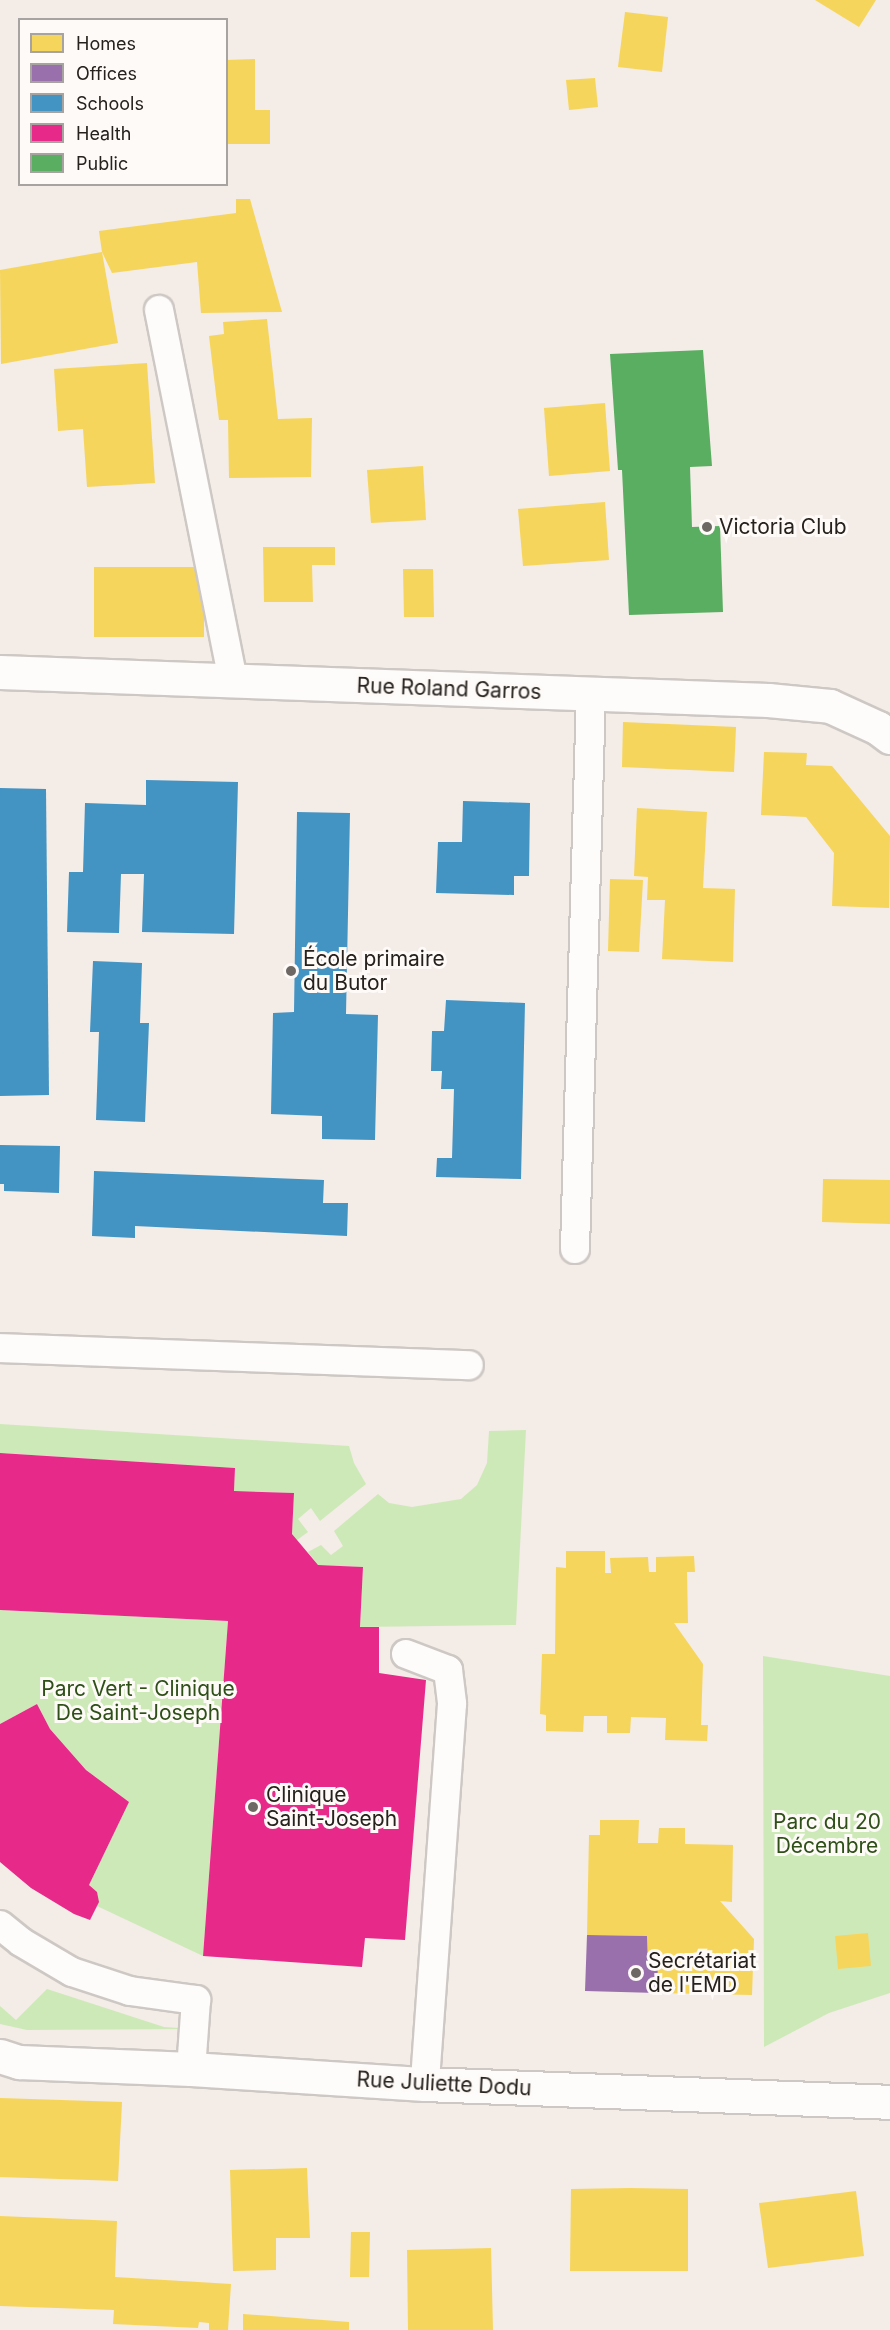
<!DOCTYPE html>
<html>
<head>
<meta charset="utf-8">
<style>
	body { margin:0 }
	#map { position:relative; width:890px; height:2330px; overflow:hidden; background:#f3ece7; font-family:Inter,sans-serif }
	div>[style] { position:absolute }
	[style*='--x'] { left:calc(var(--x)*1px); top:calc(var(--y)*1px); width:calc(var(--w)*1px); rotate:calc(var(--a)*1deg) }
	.green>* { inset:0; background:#cee9b8 }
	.homes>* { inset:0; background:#f6d55c }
	.offices>* { inset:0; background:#9970ab }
	.schools>* { inset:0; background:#4393c3 }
	.health>* { inset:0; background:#e7298a }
	.public>* { inset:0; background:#5aae61 }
	.roads { filter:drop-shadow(2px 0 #cec8c4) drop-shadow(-2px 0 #cec8c4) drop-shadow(0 2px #cec8c4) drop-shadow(0 -2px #cec8c4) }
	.service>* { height:28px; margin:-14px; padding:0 14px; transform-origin:14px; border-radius:14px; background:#fdfcfb }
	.minor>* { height:33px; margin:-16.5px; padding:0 16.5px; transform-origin:16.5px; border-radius:16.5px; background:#fdfcfb }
	.dots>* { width:16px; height:16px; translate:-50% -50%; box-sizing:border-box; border:3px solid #fdfaf8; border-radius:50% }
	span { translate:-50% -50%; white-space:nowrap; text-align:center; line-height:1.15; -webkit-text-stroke:6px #fdfaf8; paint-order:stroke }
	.poi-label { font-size:21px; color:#26211d }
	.left { translate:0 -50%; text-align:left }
	.street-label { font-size:21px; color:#26211d }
	.park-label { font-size:21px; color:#2e5018 }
	.legend { position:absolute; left:18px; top:18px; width:210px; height:168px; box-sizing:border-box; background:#fdfaf8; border:2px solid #a7a3a0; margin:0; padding:8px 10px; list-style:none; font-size:18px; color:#26211d }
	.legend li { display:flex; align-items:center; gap:12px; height:30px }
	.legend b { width:30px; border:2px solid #a7a3a0 }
</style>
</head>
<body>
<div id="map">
	<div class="green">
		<i style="clip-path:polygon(0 1424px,349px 1446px,354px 1463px,366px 1484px,320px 1521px,311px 1508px,298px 1519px,308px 1532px,297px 1540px,292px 1534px,294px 1493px,234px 1491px,235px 1468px,0 1453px)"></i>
		<i style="clip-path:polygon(526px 1430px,516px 1625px,360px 1627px,363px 1567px,318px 1565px,308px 1552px,321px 1545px,331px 1555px,343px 1546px,334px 1531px,378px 1494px,389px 1503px,412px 1507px,461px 1499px,477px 1485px,487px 1463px,489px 1431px)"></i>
		<i style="clip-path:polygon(0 1610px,228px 1621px,203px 1956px,97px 1906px,89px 1885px,129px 1802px,86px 1770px,50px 1729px,37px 1704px,0 1724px)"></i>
		<i style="clip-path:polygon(763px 1656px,890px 1676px,890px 1993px,829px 2013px,764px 2047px)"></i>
		<i style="clip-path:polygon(47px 1989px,164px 2027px,194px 2029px,27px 2030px,0 2024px,0 2006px,16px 2020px)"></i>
	</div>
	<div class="homes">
		<i style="clip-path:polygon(815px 0,876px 0,859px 27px)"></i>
		<i style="clip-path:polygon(625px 12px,668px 17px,662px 72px,618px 67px)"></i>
		<i style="clip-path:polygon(255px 59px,255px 110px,270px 110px,270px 144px,226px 144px,226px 60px)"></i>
		<i style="clip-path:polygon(595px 78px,598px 107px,569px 110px,566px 80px)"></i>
		<i style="clip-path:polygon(236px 199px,250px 199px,282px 312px,201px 313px,197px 262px,112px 273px,102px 252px,99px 231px,236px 213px)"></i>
		<i style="clip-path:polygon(102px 252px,118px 343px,1px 364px,0 270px)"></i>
		<i style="clip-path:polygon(267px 319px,278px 419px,312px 418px,311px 477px,229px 478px,228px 420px,219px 420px,209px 336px,224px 334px,223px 322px)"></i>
		<i style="clip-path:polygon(147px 363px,155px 483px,87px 487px,83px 429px,58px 431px,54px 369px)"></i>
		<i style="clip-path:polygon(605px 403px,610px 471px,549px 476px,544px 408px)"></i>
		<i style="clip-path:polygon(423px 466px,426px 520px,371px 523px,367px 470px)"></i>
		<i style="clip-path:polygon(605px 502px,609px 560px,523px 566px,518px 509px)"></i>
		<i style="clip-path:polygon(263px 547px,335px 547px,335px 565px,312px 565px,313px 602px,264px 602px)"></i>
		<i style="clip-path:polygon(94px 567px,204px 567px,204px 637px,94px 637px)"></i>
		<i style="clip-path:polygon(403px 569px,433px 569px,434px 617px,404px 617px)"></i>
		<i style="clip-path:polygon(623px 722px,736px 727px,734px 772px,622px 767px)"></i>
		<i style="clip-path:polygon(764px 752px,807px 753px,806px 765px,832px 766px,890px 836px,889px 908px,832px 906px,834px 853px,806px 817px,761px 815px)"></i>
		<i style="clip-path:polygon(637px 808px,707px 812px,703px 888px,735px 889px,733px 962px,662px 959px,665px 900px,647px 900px,648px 877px,634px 876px)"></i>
		<i style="clip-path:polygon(610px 879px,643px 880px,639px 952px,608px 951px)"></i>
		<i style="clip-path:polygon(823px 1179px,890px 1180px,890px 1224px,822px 1222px)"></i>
		<i style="clip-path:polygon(566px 1551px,605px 1551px,605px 1573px,611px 1573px,610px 1558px,648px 1557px,649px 1572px,656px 1572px,656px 1557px,694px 1556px,695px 1572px,687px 1572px,688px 1623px,674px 1623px,703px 1664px,701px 1725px,708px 1725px,707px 1741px,665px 1740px,666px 1718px,631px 1717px,630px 1733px,607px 1733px,607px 1716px,584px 1716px,583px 1732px,546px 1731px,546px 1715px,540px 1714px,542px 1654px,555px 1654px,556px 1567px,566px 1568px)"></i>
		<i style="clip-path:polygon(600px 1820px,639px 1820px,638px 1843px,658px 1843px,659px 1828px,685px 1828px,685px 1844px,733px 1845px,732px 1902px,720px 1901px,754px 1939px,752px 1995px,657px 1993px,658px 1963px,648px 1964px,647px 1936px,587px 1935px,589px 1835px,600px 1835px)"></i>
		<i style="clip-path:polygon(868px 1933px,871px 1966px,838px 1969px,835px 1936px)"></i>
		<i style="clip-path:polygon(0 2098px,122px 2102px,118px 2181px,0 2177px)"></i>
		<i style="clip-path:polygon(307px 2168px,310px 2238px,276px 2238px,276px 2270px,233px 2271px,230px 2170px)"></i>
		<i style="clip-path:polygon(630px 2188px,688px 2189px,688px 2271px,570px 2271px,571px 2189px)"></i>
		<i style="clip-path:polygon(856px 2191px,864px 2256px,768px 2268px,759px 2203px)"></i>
		<i style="clip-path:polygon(0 2216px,117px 2221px,115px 2277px,231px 2284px,228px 2330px,209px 2330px,209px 2323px,199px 2322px,198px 2328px,113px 2324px,114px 2310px,0 2306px)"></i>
		<i style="clip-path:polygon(351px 2232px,370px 2232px,369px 2277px,350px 2277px)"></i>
		<i style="clip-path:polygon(491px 2248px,493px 2330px,408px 2330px,407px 2250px)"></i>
		<i style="clip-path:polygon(243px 2314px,349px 2322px,349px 2330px,243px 2330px)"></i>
	</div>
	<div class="offices">
		<i style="clip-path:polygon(587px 1935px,647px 1936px,648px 1964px,658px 1963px,657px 1993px,585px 1991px)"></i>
	</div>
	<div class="schools">
		<i style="clip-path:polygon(146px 780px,238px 782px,234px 934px,142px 932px,144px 874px,121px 874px,119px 933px,67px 932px,69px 872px,83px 872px,85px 803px,146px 805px)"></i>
		<i style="clip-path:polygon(0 788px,46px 789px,49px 1095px,0 1096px)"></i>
		<i style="clip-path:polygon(463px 801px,530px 803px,529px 876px,514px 876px,514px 895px,436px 893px,438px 842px,462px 842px)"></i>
		<i style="clip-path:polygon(297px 812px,350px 813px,346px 1014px,378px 1015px,375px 1140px,322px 1139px,322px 1116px,271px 1114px,273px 1013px,294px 1012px)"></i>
		<i style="clip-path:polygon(93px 961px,142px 963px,140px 1023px,149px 1023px,145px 1122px,96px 1120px,99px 1032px,90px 1032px)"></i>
		<i style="clip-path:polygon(446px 1000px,525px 1003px,521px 1179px,436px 1177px,437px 1158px,452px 1158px,454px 1089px,441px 1089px,442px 1071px,431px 1071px,432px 1031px,444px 1031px)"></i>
		<i style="clip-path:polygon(0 1145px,60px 1146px,59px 1193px,4px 1191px,4px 1184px,0 1184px)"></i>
		<i style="clip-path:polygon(94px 1171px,324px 1180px,323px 1203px,348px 1203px,347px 1236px,135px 1226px,135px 1238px,92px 1236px)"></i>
	</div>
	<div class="health">
		<i style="clip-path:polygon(0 1453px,235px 1468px,234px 1491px,294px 1493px,292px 1534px,318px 1565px,363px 1567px,360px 1627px,379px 1627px,379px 1673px,426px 1680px,405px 1940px,365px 1938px,362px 1967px,203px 1956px,228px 1621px,0 1610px)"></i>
		<i style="clip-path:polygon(37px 1704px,50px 1729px,86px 1770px,129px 1802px,89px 1885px,97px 1892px,99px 1902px,90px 1920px,74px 1914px,31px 1888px,0 1862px,0 1724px)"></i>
	</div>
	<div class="public">
		<i style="clip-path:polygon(703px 350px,712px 466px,690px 467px,692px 527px,720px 526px,723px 612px,629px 615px,622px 470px,618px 470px,610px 354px)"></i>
	</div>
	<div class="roads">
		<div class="service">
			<i style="--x:159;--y:310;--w:376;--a:78.7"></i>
			<i style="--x:575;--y:1249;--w:555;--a:-88.35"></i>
			<i style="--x:0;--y:1348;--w:469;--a:2.1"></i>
			<i style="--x:406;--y:1654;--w:45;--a:20.9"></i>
			<i style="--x:448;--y:1670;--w:34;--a:83"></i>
			<i style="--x:452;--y:1704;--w:381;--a:94.1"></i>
			<i style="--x:0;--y:1925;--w:27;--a:39"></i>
			<i style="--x:21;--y:1942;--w:59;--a:30.5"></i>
			<i style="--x:72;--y:1972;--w:61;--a:18.1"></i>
			<i style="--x:130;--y:1991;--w:67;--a:7.8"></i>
			<i style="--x:196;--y:2000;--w:69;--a:94.1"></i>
		</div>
		<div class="minor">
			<i style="--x:0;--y:672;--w:769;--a:2.09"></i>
			<i style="--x:768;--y:700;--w:62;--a:5.5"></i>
			<i style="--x:830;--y:706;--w:53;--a:24.6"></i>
			<i style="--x:878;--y:728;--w:15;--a:37"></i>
			<i style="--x:0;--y:2056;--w:20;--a:18"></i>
			<i style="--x:19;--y:2062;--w:172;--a:2.3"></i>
			<i style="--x:191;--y:2069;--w:234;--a:3.7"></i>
			<i style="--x:425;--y:2084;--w:465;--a:2.2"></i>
		</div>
	</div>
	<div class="dots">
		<i style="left:707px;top:527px;background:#6e6864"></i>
		<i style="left:291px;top:971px;background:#6e6864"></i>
		<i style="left:253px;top:1807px;background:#6e6864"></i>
		<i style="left:636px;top:1973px;background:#6e6864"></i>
	</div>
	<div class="poi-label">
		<span class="left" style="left:719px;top:527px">Victoria Club</span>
		<span class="left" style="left:303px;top:971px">École primaire<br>du Butor</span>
		<span class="left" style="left:266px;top:1807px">Clinique<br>Saint-Joseph</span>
		<span class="left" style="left:648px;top:1973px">Secrétariat<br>de l'EMD</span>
	</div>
	<div class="street-label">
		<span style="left:449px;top:689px;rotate:2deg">Rue Roland Garros</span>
		<span style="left:444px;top:2084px;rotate:3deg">Rue Juliette Dodu</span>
	</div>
	<div class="park-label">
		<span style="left:138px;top:1701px">Parc Vert - Clinique<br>De Saint-Joseph</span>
		<span style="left:827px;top:1834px">Parc du 20<br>Décembre</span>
	</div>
	<ul class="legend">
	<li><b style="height:16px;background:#f6d55c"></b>Homes</li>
	<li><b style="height:16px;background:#9970ab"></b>Offices</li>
	<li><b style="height:16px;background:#4393c3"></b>Schools</li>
	<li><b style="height:16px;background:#e7298a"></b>Health</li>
	<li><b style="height:16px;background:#5aae61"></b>Public</li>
	</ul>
</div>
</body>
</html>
